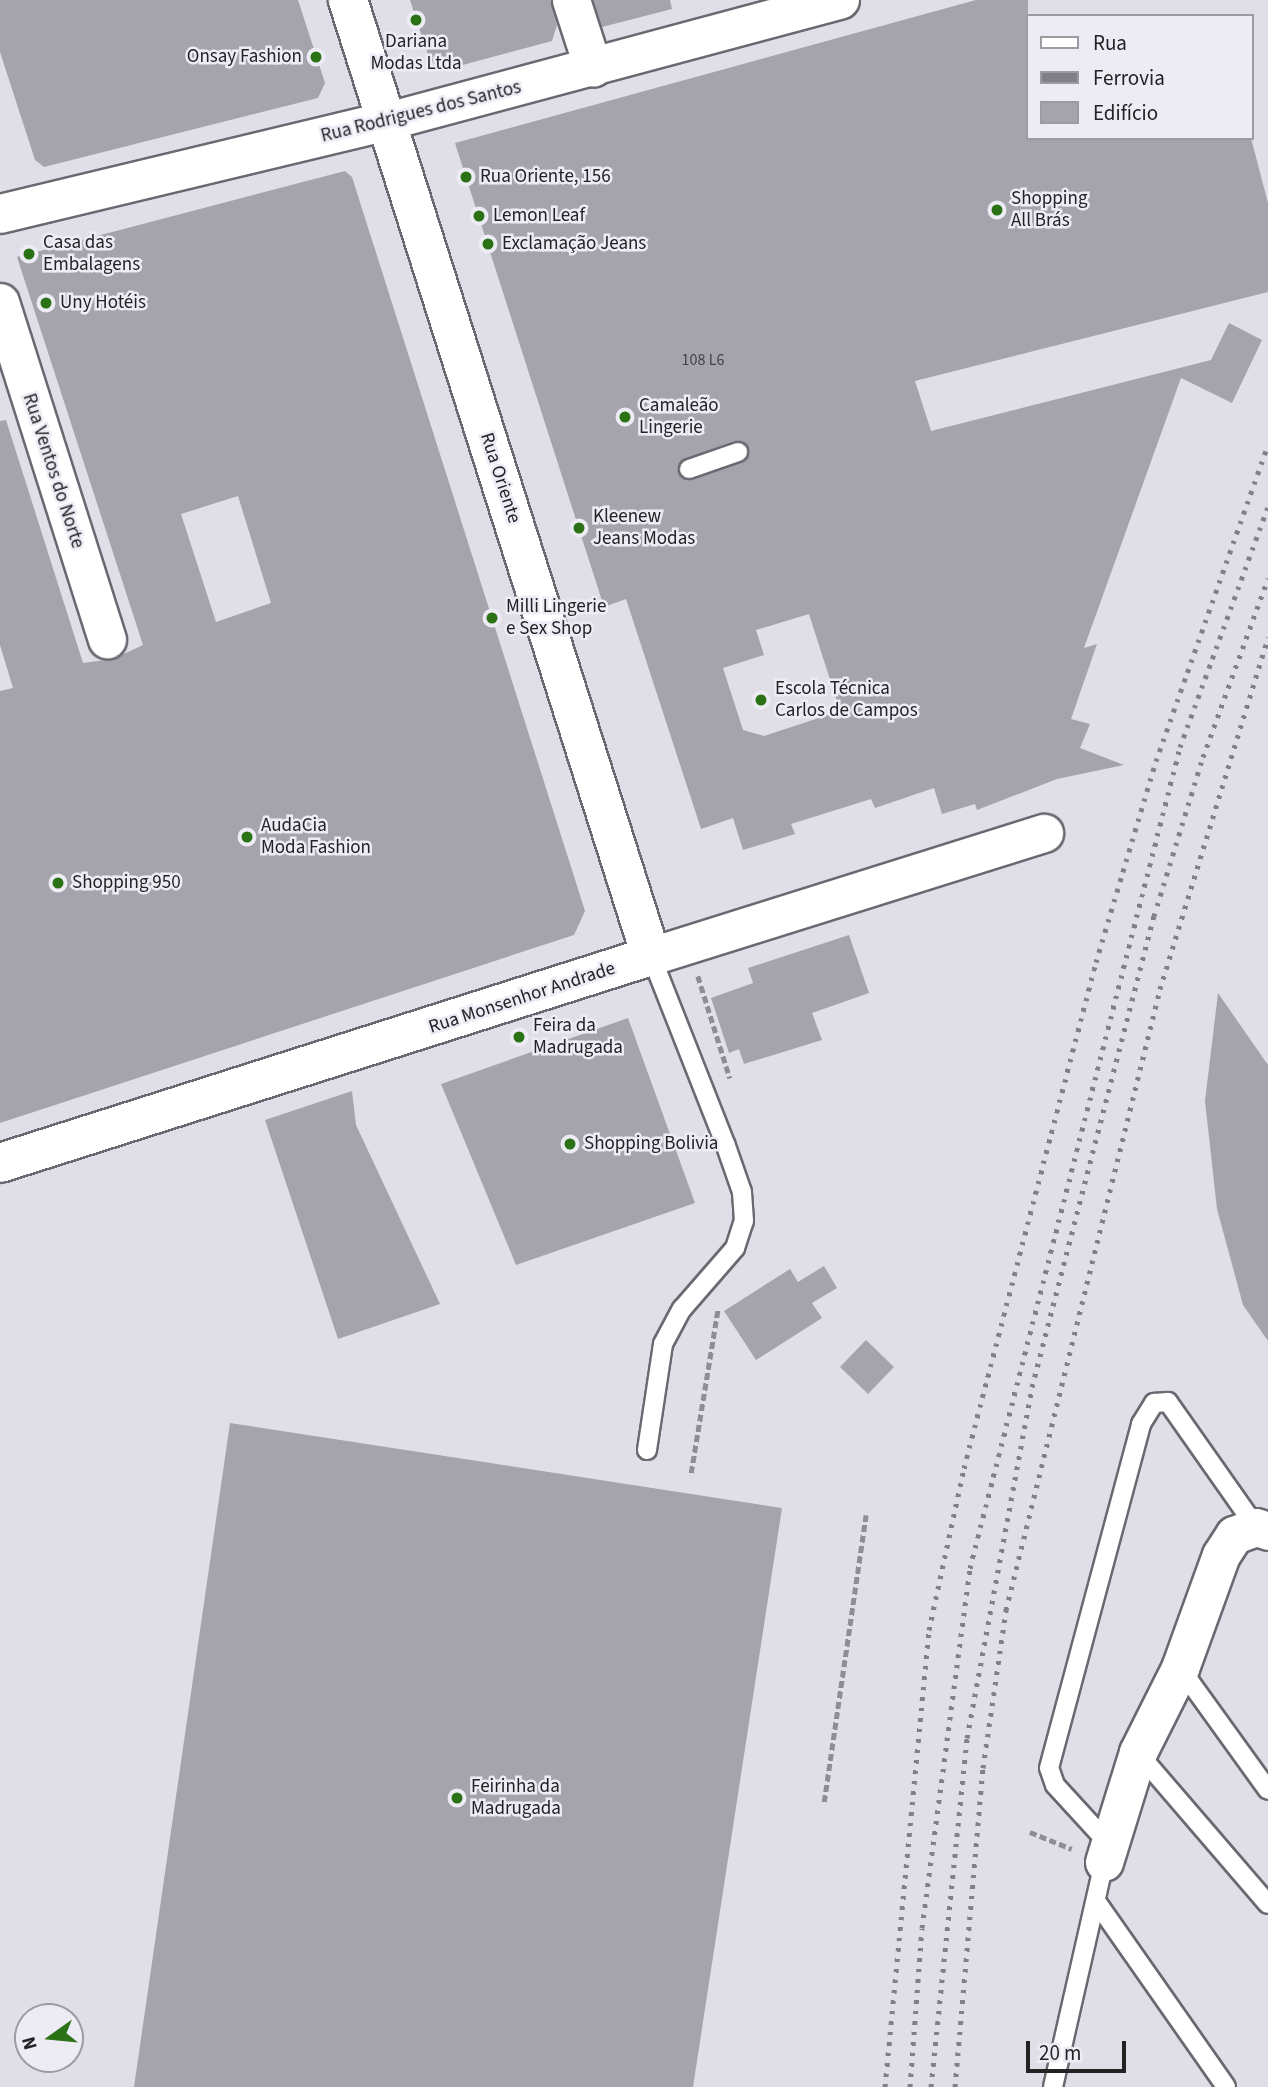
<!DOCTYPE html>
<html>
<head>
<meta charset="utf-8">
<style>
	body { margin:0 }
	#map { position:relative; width:1268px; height:2087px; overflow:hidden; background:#e0dfe8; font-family:"Source Sans 3",sans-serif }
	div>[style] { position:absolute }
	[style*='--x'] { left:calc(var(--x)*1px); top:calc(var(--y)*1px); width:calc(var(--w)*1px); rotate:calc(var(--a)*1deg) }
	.building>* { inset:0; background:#a5a3ac }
	.path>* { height:4.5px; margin-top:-2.25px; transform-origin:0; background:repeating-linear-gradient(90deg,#8e8d93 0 7px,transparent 0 10.5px) }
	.roads { filter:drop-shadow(2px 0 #6a6870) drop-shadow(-2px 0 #6a6870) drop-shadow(0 2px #6a6870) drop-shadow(0 -2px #6a6870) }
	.lane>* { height:18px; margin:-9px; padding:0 9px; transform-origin:9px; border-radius:9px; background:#fff }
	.street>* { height:37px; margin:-18.5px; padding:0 18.5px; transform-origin:18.5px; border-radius:18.5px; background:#fff }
	.secondary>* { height:38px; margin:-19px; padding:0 19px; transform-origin:19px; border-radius:19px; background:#fff }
	.rail>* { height:5px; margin-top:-2.5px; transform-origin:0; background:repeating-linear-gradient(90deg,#818086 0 3.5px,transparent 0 10.5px) }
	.dots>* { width:19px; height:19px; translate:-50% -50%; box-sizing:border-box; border:4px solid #edecf5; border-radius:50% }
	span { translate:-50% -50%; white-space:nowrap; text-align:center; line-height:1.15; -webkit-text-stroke:5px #edecf5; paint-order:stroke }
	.number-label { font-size:16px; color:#444247 }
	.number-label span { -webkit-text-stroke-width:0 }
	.poi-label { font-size:19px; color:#232225 }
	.right { translate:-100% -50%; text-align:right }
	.left { translate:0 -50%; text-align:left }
	.street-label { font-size:19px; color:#232225 }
	.legend { position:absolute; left:1026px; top:14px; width:228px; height:126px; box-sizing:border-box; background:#edecf5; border:2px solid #9c9ba2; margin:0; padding:9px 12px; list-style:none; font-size:21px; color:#232225 }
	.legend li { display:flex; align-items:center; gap:14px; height:35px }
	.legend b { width:35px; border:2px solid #9c9ba2 }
	.north { position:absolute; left:14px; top:2003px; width:70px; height:70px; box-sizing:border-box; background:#edecf5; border:2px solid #9c9ba2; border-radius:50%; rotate:255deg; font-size:19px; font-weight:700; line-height:28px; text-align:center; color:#232225 }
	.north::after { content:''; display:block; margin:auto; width:24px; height:32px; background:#2a7215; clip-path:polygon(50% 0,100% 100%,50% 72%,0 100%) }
	.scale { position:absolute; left:1026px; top:2041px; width:100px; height:32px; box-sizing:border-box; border:4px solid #232225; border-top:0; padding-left:9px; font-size:21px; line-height:24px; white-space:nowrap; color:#232225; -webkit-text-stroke:5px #edecf5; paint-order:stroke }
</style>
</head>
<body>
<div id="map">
	<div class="building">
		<i style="clip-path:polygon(0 0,298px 0,325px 83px,318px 98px,44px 167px,35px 160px,0 52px)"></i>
		<i style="clip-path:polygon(410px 0,551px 0,557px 25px,552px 41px,444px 70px,430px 61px)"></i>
		<i style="clip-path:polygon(593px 0,670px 0,672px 9px,602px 27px)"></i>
		<i style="clip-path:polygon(evenodd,976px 0,1028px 0,1028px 138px,1251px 138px,1268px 203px,1268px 292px,915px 381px,931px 431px,1211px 360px,1229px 323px,1262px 340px,1232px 403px,1181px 378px,1084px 648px,1097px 644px,1071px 719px,1090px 724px,1080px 748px,1124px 765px,1057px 779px,977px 810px,975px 804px,942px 814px,934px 788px,875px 808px,871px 799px,791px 824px,795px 834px,743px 850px,733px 818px,701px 829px,626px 599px,604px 607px,455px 143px,976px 0,734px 441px,748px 448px,742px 462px,692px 480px,679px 473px,685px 459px,734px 441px,976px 0,809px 614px,840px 711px,764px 736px,743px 730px,723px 668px,764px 655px,756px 630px,809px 614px)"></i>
		<i style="clip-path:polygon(evenodd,345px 171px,352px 177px,585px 911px,574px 935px,0 1123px,0 691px,13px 688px,0 645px,0 421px,6px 420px,83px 663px,113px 659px,143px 645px,17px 257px,345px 171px,238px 496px,271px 603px,216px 622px,181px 514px,238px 496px)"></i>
		<i style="clip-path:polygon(849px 935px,869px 993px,812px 1013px,822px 1040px,744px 1064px,739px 1049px,729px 1053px,711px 998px,753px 983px,748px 968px)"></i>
		<i style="clip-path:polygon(1218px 993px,1268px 1065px,1268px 1341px,1243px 1305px,1217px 1209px,1205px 1101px)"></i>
		<i style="clip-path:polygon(628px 1018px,695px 1203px,516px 1265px,441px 1084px)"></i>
		<i style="clip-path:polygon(352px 1091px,356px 1125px,440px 1304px,338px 1339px,265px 1120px)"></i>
		<i style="clip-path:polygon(824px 1266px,837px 1288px,812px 1303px,822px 1318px,756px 1360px,724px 1311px,790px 1269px,798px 1282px)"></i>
		<i style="clip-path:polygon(866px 1340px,894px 1367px,868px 1394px,840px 1367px)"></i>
		<i style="clip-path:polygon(230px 1423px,782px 1508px,693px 2087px,134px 2087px)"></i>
	</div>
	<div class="path">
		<i style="--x:698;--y:976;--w:107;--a:72.6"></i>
		<i style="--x:691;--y:1473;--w:167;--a:-80.7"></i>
		<i style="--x:824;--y:1802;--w:290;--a:-81.7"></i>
		<i style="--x:1030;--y:1832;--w:45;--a:22"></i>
	</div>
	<div class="roads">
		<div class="lane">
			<i style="--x:689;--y:469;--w:52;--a:-19.1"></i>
			<i style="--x:647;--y:1450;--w:107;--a:-81.4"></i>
			<i style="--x:663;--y:1344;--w:40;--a:-62"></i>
			<i style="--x:682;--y:1309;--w:81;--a:-49"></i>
			<i style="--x:735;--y:1248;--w:28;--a:-72"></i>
			<i style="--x:744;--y:1221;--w:29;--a:-94"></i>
			<i style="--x:742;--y:1192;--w:49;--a:-109.2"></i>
			<i style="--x:726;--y:1146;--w:204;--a:-111.5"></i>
			<i style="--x:1180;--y:1668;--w:150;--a:54.2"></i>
			<i style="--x:1138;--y:1753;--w:199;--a:49.3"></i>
			<i style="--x:1109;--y:1844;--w:80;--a:-132.5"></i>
			<i style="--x:1055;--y:1785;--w:18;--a:-109"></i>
			<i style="--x:1049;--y:1768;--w:356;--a:-75"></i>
			<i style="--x:1141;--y:1424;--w:25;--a:-58"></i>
			<i style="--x:1154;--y:1403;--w:14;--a:-4"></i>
			<i style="--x:1168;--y:1402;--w:153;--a:54.9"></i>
			<i style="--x:1098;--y:1904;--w:223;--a:55"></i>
			<i style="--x:1053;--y:2087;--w:231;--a:-77.2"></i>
		</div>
		<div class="street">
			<i style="--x:571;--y:0;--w:71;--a:72.1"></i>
			<i style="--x:387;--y:121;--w:469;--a:-15"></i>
			<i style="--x:0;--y:302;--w:354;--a:72.4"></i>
			<i style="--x:651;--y:956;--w:412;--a:-17.4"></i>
			<i style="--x:1104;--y:1862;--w:115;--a:-72.8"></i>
			<i style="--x:1138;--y:1752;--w:94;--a:-63.4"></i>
			<i style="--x:1180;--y:1668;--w:120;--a:-70.1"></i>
			<i style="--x:1221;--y:1555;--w:24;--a:-57"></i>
			<i style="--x:1234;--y:1535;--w:23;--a:-20"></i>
			<i style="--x:1256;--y:1527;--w:13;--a:18"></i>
		</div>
		<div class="secondary">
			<i style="--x:0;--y:214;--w:398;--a:-13.5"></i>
			<i style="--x:0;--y:1163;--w:683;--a:-17.64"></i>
			<i style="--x:651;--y:956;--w:1003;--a:-107.59"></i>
		</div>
	</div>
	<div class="rail">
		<i style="--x:885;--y:2087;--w:459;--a:-84.5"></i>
		<i style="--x:929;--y:1630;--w:166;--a:-77.8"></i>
		<i style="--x:964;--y:1468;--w:523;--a:-75.38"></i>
		<i style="--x:1096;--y:962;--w:210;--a:-73.4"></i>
		<i style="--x:1156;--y:761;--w:336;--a:-70.5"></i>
		<i style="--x:910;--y:2087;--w:159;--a:-85.7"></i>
		<i style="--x:922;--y:1928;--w:363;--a:-82.4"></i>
		<i style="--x:970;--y:1568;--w:847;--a:-75.65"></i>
		<i style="--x:1180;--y:747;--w:256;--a:-69.9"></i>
		<i style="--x:931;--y:2087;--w:351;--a:-84.1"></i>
		<i style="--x:967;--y:1738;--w:357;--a:-79.5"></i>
		<i style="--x:1032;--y:1387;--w:487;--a:-75.5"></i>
		<i style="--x:1154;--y:916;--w:166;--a:-72.9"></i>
		<i style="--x:1203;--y:757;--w:190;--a:-70"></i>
		<i style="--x:955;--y:2087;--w:320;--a:-85"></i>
		<i style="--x:983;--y:1768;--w:160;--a:-81.7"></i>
		<i style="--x:1006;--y:1610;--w:640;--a:-76.07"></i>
		<i style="--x:1160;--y:989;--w:368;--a:-72.9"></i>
	</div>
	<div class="dots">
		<i style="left:416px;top:20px;background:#2a7215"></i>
		<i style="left:316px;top:57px;background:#2a7215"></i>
		<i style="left:466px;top:177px;background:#2a7215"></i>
		<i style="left:997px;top:210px;background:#2a7215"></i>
		<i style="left:479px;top:216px;background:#2a7215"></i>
		<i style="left:488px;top:244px;background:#2a7215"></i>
		<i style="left:29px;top:254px;background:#2a7215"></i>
		<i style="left:46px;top:303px;background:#2a7215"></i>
		<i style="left:625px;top:417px;background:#2a7215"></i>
		<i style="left:579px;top:528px;background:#2a7215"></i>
		<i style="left:492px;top:618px;background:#2a7215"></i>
		<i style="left:761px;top:700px;background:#2a7215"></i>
		<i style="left:247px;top:837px;background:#2a7215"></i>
		<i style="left:58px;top:883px;background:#2a7215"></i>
		<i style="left:519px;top:1037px;background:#2a7215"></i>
		<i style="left:570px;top:1144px;background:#2a7215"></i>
		<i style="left:457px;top:1798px;background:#2a7215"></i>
	</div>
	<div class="number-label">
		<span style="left:703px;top:360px">108 L6</span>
	</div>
	<div class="poi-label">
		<span style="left:416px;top:53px">Dariana<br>Modas Ltda</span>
		<span class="right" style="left:302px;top:57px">Onsay Fashion</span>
		<span class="left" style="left:480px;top:177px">Rua Oriente, 156</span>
		<span class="left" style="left:1011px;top:210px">Shopping<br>All Brás</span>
		<span class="left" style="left:493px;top:216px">Lemon Leaf</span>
		<span class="left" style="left:43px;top:254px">Casa das<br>Embalagens</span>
		<span class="left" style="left:502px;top:244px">Exclamação Jeans</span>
		<span class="left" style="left:60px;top:303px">Uny Hotéis</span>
		<span class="left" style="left:639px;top:417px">Camaleão<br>Lingerie</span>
		<span class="left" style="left:593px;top:528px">Kleenew<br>Jeans Modas</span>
		<span class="left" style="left:506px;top:618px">Milli Lingerie<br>e Sex Shop</span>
		<span class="left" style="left:775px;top:700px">Escola Técnica<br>Carlos de Campos</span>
		<span class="left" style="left:261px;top:837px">AudaCia<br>Moda Fashion</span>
		<span class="left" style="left:72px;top:883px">Shopping 950</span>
		<span class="left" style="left:533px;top:1037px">Feira da<br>Madrugada</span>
		<span class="left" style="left:584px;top:1144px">Shopping Bolivia</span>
		<span class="left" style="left:471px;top:1798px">Feirinha da<br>Madrugada</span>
	</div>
	<div class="street-label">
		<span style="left:421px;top:112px;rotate:-14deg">Rua Rodrigues dos Santos</span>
		<span style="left:53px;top:471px;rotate:72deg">Rua Ventos do Norte</span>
		<span style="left:500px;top:478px;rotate:72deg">Rua Oriente</span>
		<span style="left:522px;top:998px;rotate:-18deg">Rua Monsenhor Andrade</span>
	</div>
	<ul class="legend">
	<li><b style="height:9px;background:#fff"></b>Rua</li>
	<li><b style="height:9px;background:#818086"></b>Ferrovia</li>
	<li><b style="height:19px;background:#a5a3ac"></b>Edifício</li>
	</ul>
	<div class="north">N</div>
	<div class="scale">20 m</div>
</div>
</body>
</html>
